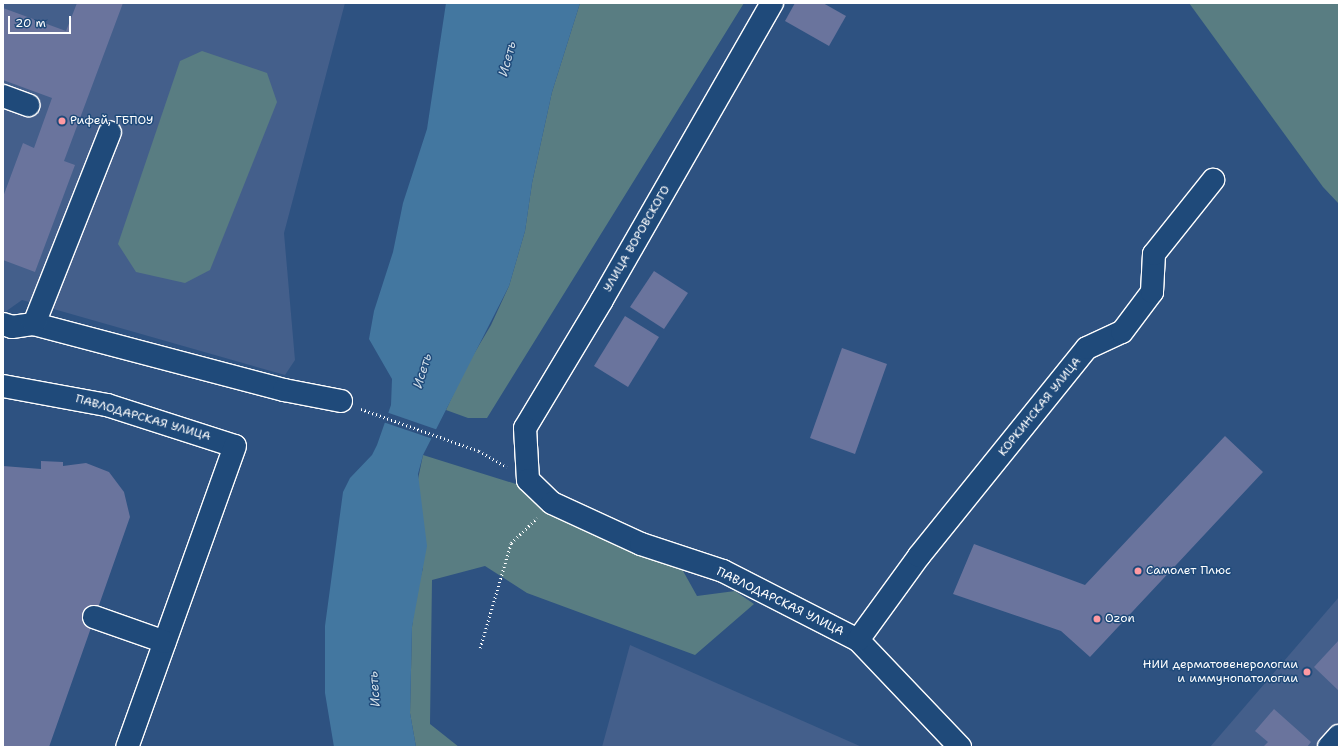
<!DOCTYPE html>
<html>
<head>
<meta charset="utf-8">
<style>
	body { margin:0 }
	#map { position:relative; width:1342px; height:750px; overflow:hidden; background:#2e5281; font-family:"Shantell Sans",sans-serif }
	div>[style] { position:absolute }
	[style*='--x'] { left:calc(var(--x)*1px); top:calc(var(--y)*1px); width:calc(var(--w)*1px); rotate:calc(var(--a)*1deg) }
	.built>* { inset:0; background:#445f8b }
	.green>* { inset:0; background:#597d82 }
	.water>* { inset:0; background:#4377a0 }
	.pier>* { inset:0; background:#2e5281 }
	.building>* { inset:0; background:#6a749d }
	.path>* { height:2.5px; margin-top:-1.25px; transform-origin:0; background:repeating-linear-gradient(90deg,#fff 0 1px,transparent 0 4px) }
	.roads { filter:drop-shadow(1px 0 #fff) drop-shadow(-1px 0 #fff) drop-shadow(0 1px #fff) drop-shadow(0 -1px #fff) }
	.minor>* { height:22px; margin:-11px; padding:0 11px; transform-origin:11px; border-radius:11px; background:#1f4a7a }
	.dots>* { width:11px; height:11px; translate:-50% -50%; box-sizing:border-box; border:2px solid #1f4a7a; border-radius:50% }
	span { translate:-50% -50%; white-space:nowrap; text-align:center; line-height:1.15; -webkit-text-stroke:3px #1f4a7a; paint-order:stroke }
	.poi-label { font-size:12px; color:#fff }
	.left { translate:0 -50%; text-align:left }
	.right { translate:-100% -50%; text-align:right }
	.street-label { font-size:12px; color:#fff }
	.water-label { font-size:13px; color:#d0dde7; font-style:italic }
	.frame { position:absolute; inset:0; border:4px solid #fff; pointer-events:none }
	.scale { position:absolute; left:8px; top:16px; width:63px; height:18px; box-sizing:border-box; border:2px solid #fff; border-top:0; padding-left:5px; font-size:12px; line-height:14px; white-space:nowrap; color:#fff; -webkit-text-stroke:3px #1f4a7a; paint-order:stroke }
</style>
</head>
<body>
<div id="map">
	<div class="built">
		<i style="clip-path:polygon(3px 3px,345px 3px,284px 233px,295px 360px,285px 375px,22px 300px,5px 312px,3px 311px)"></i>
		<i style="clip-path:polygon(1339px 597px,1339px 747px,1210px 747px)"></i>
		<i style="clip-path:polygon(630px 645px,862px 747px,602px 747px)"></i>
	</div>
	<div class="green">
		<i style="clip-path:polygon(580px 3px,744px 3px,487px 418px,468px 418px,446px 410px,465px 369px,491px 325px,509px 286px,525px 231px,532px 183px,552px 92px)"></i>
		<i style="clip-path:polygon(1189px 3px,1339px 3px,1339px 204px,1323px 187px)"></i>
		<i style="clip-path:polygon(202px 51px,267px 73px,277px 102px,210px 270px,185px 283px,136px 272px,118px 244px,180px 61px)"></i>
		<i style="clip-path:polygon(423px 455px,516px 484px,553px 515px,682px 569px,697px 596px,735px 591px,754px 604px,695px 655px,527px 593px,485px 566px,432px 580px,430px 724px,459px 747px,416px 747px,410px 713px,412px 627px,416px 594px,423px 568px,417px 484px)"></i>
	</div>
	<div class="water">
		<i style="clip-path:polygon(446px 3px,580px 3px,552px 92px,532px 183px,525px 231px,509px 286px,423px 455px,418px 474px,427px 546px,412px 627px,410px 713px,416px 747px,334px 747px,325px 693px,325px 626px,343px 492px,350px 478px,372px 455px,377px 445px,391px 405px,392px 379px,369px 339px,374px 311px,393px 252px,403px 203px,427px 129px)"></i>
	</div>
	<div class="pier">
		<i style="clip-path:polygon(386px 412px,438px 430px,433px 439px,383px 422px)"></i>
	</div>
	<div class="building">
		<i style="clip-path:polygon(77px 3px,123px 3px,64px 161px,75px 165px,35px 272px,3px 260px,3px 197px,23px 143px,34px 148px,52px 98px,3px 80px,3px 8px,66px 31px)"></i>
		<i style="clip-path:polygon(795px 3px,823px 3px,846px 16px,829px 46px,785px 21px)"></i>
		<i style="clip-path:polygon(654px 271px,688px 293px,664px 329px,630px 307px)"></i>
		<i style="clip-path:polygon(625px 316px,659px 337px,628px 387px,594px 366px)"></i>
		<i style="clip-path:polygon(842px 348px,887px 364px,855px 454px,810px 438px)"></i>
		<i style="clip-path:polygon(1225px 436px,1263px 472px,1090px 657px,1061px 631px,953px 594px,974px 544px,1085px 585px)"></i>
		<i style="clip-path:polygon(41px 461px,63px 462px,63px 466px,86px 463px,109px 472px,124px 492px,130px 517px,49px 747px,3px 747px,3px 466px,41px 469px)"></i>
		<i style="clip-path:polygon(1339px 640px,1339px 691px,1314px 667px)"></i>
		<i style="clip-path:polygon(1274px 709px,1311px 742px,1307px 747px,1263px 747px,1268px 742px,1255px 731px)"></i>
	</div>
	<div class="path">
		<i style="--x:361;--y:409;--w:125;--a:19.6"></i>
		<i style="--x:479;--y:451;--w:32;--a:30"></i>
		<i style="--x:480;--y:648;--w:109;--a:-73.6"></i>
		<i style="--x:511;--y:543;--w:36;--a:-44"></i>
	</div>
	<div class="roads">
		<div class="minor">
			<i style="--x:772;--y:3;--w:342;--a:119.8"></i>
			<i style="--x:602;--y:300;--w:149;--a:121"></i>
			<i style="--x:525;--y:428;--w:52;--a:86.7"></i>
			<i style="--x:528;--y:480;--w:33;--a:44"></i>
			<i style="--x:552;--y:503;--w:98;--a:24.7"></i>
			<i style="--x:641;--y:544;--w:86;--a:18.2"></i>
			<i style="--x:723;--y:571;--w:152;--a:27.1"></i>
			<i style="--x:858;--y:640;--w:148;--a:46.4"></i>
			<i style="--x:3;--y:96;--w:27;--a:20"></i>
			<i style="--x:3;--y:324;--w:9;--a:18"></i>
			<i style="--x:12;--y:327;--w:22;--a:-8"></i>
			<i style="--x:34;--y:324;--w:259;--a:14.8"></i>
			<i style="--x:284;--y:390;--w:58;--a:10.9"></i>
			<i style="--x:34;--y:324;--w:206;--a:-68.4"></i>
			<i style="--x:3;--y:386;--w:106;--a:10.4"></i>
			<i style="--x:107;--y:405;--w:134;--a:17.8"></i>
			<i style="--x:235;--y:446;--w:320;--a:109.7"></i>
			<i style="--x:94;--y:617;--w:75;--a:19.4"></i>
			<i style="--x:858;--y:640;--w:104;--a:-54"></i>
			<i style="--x:919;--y:556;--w:267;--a:-51.1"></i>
			<i style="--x:1087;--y:348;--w:38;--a:-25"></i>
			<i style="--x:1122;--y:332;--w:50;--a:-53.1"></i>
			<i style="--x:1152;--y:292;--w:38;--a:-87"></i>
			<i style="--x:1154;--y:254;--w:95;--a:-51.4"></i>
			<i style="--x:1329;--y:747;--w:15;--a:-48"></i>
		</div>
	</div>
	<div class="dots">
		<i style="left:62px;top:121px;background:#ff9aa2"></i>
		<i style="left:1138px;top:571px;background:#ff9aa2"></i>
		<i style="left:1097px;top:619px;background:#ff9aa2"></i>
		<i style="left:1307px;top:672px;background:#ff9aa2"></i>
	</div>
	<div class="poi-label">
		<span class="left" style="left:70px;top:121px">Рифей, ГБПОУ</span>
		<span class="left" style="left:1146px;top:571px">Самолет Плюс</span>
		<span class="left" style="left:1105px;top:619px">Ozon</span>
		<span class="right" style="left:1298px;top:672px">НИИ дерматовенерологии<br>и иммунопатологии</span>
	</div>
	<div class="street-label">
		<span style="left:637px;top:239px;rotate:-60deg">УЛИЦА ВОРОВСКОГО</span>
		<span style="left:1040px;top:407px;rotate:-51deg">КОРКИНСКАЯ УЛИЦА</span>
		<span style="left:143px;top:418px;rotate:16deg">ПАВЛОДАРСКАЯ УЛИЦА</span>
		<span style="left:780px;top:602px;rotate:26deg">ПАВЛОДАРСКАЯ УЛИЦА</span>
	</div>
	<div class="water-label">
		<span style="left:508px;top:59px;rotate:-75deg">Исеть</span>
		<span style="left:423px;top:371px;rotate:-73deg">Исеть</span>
		<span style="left:375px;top:689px;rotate:-94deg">Исеть</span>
	</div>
	<div class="frame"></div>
	<div class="scale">20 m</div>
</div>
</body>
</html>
